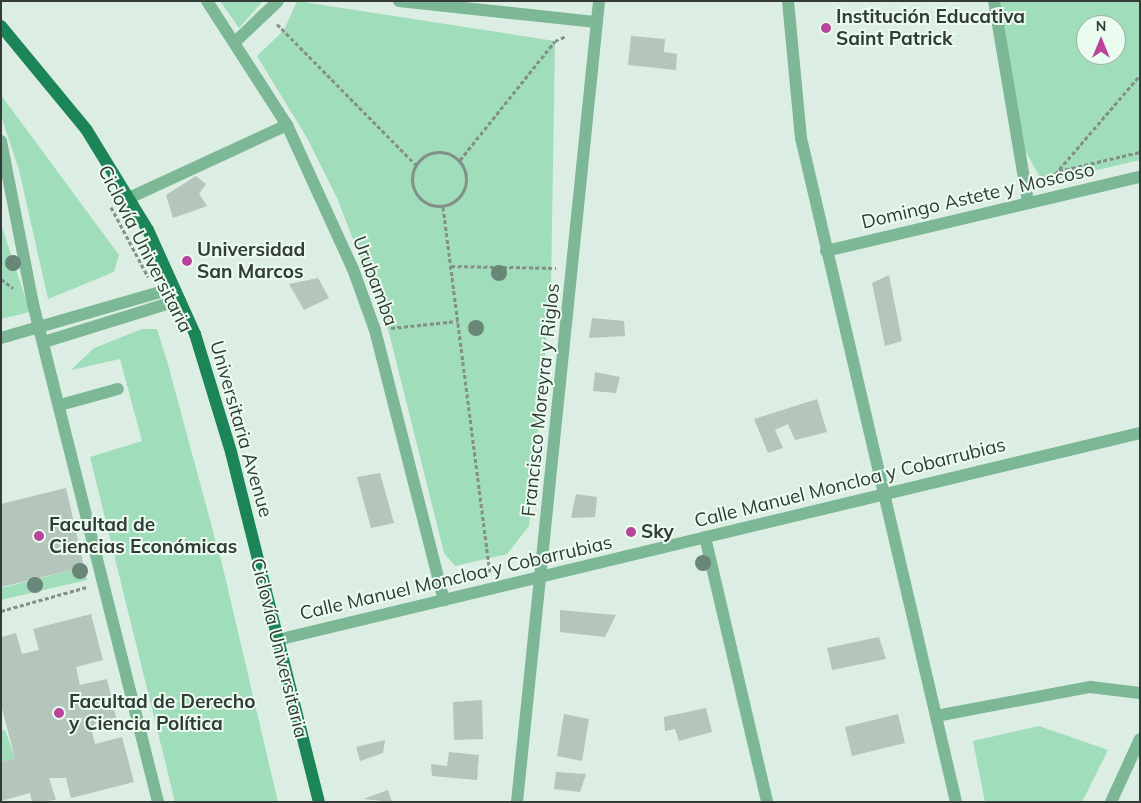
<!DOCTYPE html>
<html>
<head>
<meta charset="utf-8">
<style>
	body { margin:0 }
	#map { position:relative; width:1141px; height:803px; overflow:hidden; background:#dceee3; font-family:Mulish,sans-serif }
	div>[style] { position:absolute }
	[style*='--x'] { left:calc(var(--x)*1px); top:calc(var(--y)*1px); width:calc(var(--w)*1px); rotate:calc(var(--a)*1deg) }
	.green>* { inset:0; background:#a0ddbb }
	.building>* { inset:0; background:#b4c5bb }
	.path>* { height:3px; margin-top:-1.5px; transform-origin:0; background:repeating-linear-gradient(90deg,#838f87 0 4px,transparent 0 6.5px) }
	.path>.ring { margin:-1.5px; padding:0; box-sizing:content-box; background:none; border:3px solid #838f87; border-radius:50% }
	.minor>* { height:12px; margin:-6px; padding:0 6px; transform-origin:6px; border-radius:6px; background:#7cb796 }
	.major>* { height:12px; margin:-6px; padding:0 6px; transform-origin:6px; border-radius:6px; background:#1b8558 }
	.trees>* { width:16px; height:16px; margin:-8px; border-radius:50%; background:#688778 }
	.dots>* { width:14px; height:14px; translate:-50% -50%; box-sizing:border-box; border:2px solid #eafbf0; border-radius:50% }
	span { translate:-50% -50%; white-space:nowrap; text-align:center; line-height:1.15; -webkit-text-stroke:4px #eafbf0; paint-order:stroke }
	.poi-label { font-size:19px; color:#343b36; font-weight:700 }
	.left { translate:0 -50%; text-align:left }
	.street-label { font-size:19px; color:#343b36 }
	.frame { position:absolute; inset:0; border:2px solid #343b36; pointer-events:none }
	.north { position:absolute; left:1076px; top:15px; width:50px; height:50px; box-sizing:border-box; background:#eafbf0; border:1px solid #a1aea6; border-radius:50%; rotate:0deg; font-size:14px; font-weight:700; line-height:20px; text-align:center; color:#343b36 }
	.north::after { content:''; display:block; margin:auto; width:18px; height:22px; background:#ba449b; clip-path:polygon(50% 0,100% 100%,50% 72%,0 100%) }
</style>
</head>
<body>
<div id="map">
	<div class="green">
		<i style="clip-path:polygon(220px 1px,263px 1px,239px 28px)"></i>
		<i style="clip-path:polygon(297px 1px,555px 41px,551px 289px,529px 526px,507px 554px,455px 566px,444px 553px,388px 329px,337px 198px,307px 138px,257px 56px,284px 30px)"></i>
		<i style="clip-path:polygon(evenodd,1000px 1px,1140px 1px,1140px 160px,1043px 183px,1013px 128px,1000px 1px,1086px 25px,1116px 25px,1116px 55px,1086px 55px,1086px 25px)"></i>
		<i style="clip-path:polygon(1px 95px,119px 255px,114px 272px,48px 299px,19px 170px,1px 116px)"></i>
		<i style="clip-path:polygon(1px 224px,30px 312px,1px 319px)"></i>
		<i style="clip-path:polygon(142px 329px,157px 329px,167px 361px,223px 568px,278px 802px,175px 802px,90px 457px,142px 441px,120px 359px,71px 370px,94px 348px)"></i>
		<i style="clip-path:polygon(84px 567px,87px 580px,1px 600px,1px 588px)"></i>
		<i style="clip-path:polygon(1039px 726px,1108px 750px,1082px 802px,985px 802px,973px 741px)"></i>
		<i style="clip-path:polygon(5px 730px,15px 758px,1px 762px,1px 731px)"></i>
	</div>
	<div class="building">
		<i style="clip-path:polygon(631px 36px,665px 39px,664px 52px,677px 54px,676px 70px,628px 65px)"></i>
		<i style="clip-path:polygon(196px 176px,206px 184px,199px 194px,207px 206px,173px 218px,166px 195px)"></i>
		<i style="clip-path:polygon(889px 275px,902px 341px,885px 346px,872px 283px)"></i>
		<i style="clip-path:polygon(318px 278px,329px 298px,304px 310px,289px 284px)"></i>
		<i style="clip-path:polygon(592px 318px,624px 321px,625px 336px,589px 338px)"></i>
		<i style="clip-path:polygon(595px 372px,620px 377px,616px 393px,593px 391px)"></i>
		<i style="clip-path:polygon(817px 399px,827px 432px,795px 440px,788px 424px,775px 430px,783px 448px,768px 453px,754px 419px)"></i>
		<i style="clip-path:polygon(380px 473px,394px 523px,371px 528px,357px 477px)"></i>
		<i style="clip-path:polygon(66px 488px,84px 567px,1px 587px,1px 504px)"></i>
		<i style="clip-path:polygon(576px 494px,597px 497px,595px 517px,571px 518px)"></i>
		<i style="clip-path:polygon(560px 610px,616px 615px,605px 637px,560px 632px)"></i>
		<i style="clip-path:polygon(91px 614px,103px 660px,76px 667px,80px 685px,107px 679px,117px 721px,91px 727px,95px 744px,122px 737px,134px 782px,71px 798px,66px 778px,49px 778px,56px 800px,32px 802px,30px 793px,1px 801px,1px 762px,15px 758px,1px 705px,1px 637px,16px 633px,22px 654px,39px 650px,33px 629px)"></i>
		<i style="clip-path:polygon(879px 637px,886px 659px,832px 670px,827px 648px)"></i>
		<i style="clip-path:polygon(482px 700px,483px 739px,454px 740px,453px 702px)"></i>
		<i style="clip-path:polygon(706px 708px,712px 732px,679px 741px,675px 729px,665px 731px,664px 717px)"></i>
		<i style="clip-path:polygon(564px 714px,589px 719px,582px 761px,557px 756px)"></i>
		<i style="clip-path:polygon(898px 714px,905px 743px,852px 756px,845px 727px)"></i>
		<i style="clip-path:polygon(385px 740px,383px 753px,360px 761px,356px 747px)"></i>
		<i style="clip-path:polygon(449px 752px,479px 755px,477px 780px,432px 776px,431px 764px,447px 766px)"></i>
		<i style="clip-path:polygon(556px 772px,586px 774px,580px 792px,554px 789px)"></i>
		<i style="clip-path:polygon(388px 790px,392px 802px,363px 799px)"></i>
	</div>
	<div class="path">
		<i style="--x:277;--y:24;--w:197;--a:45.4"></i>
		<i class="ring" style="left:412px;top:152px;width:51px;height:51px"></i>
		<i style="--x:460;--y:160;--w:152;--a:-51.4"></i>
		<i style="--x:555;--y:41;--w:12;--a:-24"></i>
		<i style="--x:1059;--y:171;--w:83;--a:-13.2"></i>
		<i style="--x:1051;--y:179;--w:137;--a:-49.4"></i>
		<i style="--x:111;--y:207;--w:79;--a:62.1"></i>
		<i style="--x:443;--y:207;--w:369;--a:82.7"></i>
		<i style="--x:451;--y:266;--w:105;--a:1.1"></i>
		<i style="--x:1;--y:279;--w:15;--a:37"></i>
		<i style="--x:391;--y:328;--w:67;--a:-6"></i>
		<i style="--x:1;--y:611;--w:89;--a:-15.6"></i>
	</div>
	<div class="minor">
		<i style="--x:207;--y:1;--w:148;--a:57.2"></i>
		<i style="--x:287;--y:125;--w:158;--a:65.4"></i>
		<i style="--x:353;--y:269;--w:65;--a:70.2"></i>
		<i style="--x:375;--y:330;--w:279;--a:75.7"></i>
		<i style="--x:399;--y:1;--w:199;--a:6.1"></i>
		<i style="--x:788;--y:1;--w:138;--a:84.6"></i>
		<i style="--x:801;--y:138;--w:682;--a:76.86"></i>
		<i style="--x:994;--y:1;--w:205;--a:80.4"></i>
		<i style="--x:235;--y:42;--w:59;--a:-43.6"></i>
		<i style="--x:1;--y:141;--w:166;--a:78.9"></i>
		<i style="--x:33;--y:304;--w:513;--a:75.91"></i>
		<i style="--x:129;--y:198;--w:174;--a:-24.8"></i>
		<i style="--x:826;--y:251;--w:323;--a:-13.3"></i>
		<i style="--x:1;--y:338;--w:180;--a:-16.1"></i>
		<i style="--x:44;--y:342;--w:142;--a:-17.2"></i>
		<i style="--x:60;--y:405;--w:60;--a:-15.4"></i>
		<i style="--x:705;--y:537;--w:272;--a:76.8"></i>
		<i style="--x:277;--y:640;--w:887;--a:-13.49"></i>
		<i style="--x:936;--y:716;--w:157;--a:-10.7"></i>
		<i style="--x:1090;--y:687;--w:50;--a:6.8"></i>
		<i style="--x:517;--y:802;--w:805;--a:-84.15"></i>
		<i style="--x:1111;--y:802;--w:69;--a:-65.3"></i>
	</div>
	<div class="major">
		<i style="--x:1;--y:26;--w:134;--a:50.5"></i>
		<i style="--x:86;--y:129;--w:119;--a:58.5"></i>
		<i style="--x:148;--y:230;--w:114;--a:65.7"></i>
		<i style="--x:195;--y:334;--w:123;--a:73"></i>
		<i style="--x:231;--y:452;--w:361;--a:75.9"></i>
	</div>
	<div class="trees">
		<i style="left:13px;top:263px"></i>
		<i style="left:499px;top:273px"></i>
		<i style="left:476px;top:328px"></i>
		<i style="left:703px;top:563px"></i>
		<i style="left:80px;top:571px"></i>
		<i style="left:35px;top:585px"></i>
	</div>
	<div class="dots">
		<i style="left:826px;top:28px;background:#ba449b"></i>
		<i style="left:187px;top:261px;background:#ba449b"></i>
		<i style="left:631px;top:532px;background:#ba449b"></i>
		<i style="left:39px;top:536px;background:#ba449b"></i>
		<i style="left:59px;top:713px;background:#ba449b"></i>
	</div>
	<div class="poi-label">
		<span class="left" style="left:836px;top:28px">Institución Educativa<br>Saint Patrick</span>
		<span class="left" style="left:197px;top:261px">Universidad<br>San Marcos</span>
		<span class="left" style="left:49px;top:536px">Facultad de<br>Ciencias Económicas</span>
		<span class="left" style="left:641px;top:532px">Sky</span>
		<span class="left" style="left:69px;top:713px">Facultad de Derecho<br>y Ciencia Política</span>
	</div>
	<div class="street-label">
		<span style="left:978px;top:196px;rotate:-13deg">Domingo Astete y Moscoso</span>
		<span style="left:145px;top:249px;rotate:63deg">Ciclovía Universitaria</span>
		<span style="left:375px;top:281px;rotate:69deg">Urubamba</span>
		<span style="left:541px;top:400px;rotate:-84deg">Francisco Moreyra y Riglos</span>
		<span style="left:241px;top:429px;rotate:74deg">Universitaria Avenue</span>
		<span style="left:850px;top:483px;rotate:-14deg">Calle Manuel Moncloa y Cobarrubias</span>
		<span style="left:456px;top:578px;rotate:-13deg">Calle Manuel Moncloa y Cobarrubias</span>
		<span style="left:279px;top:648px;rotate:76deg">Ciclovía Universitaria</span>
	</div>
	<div class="frame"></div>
	<div class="north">N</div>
</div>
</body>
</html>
